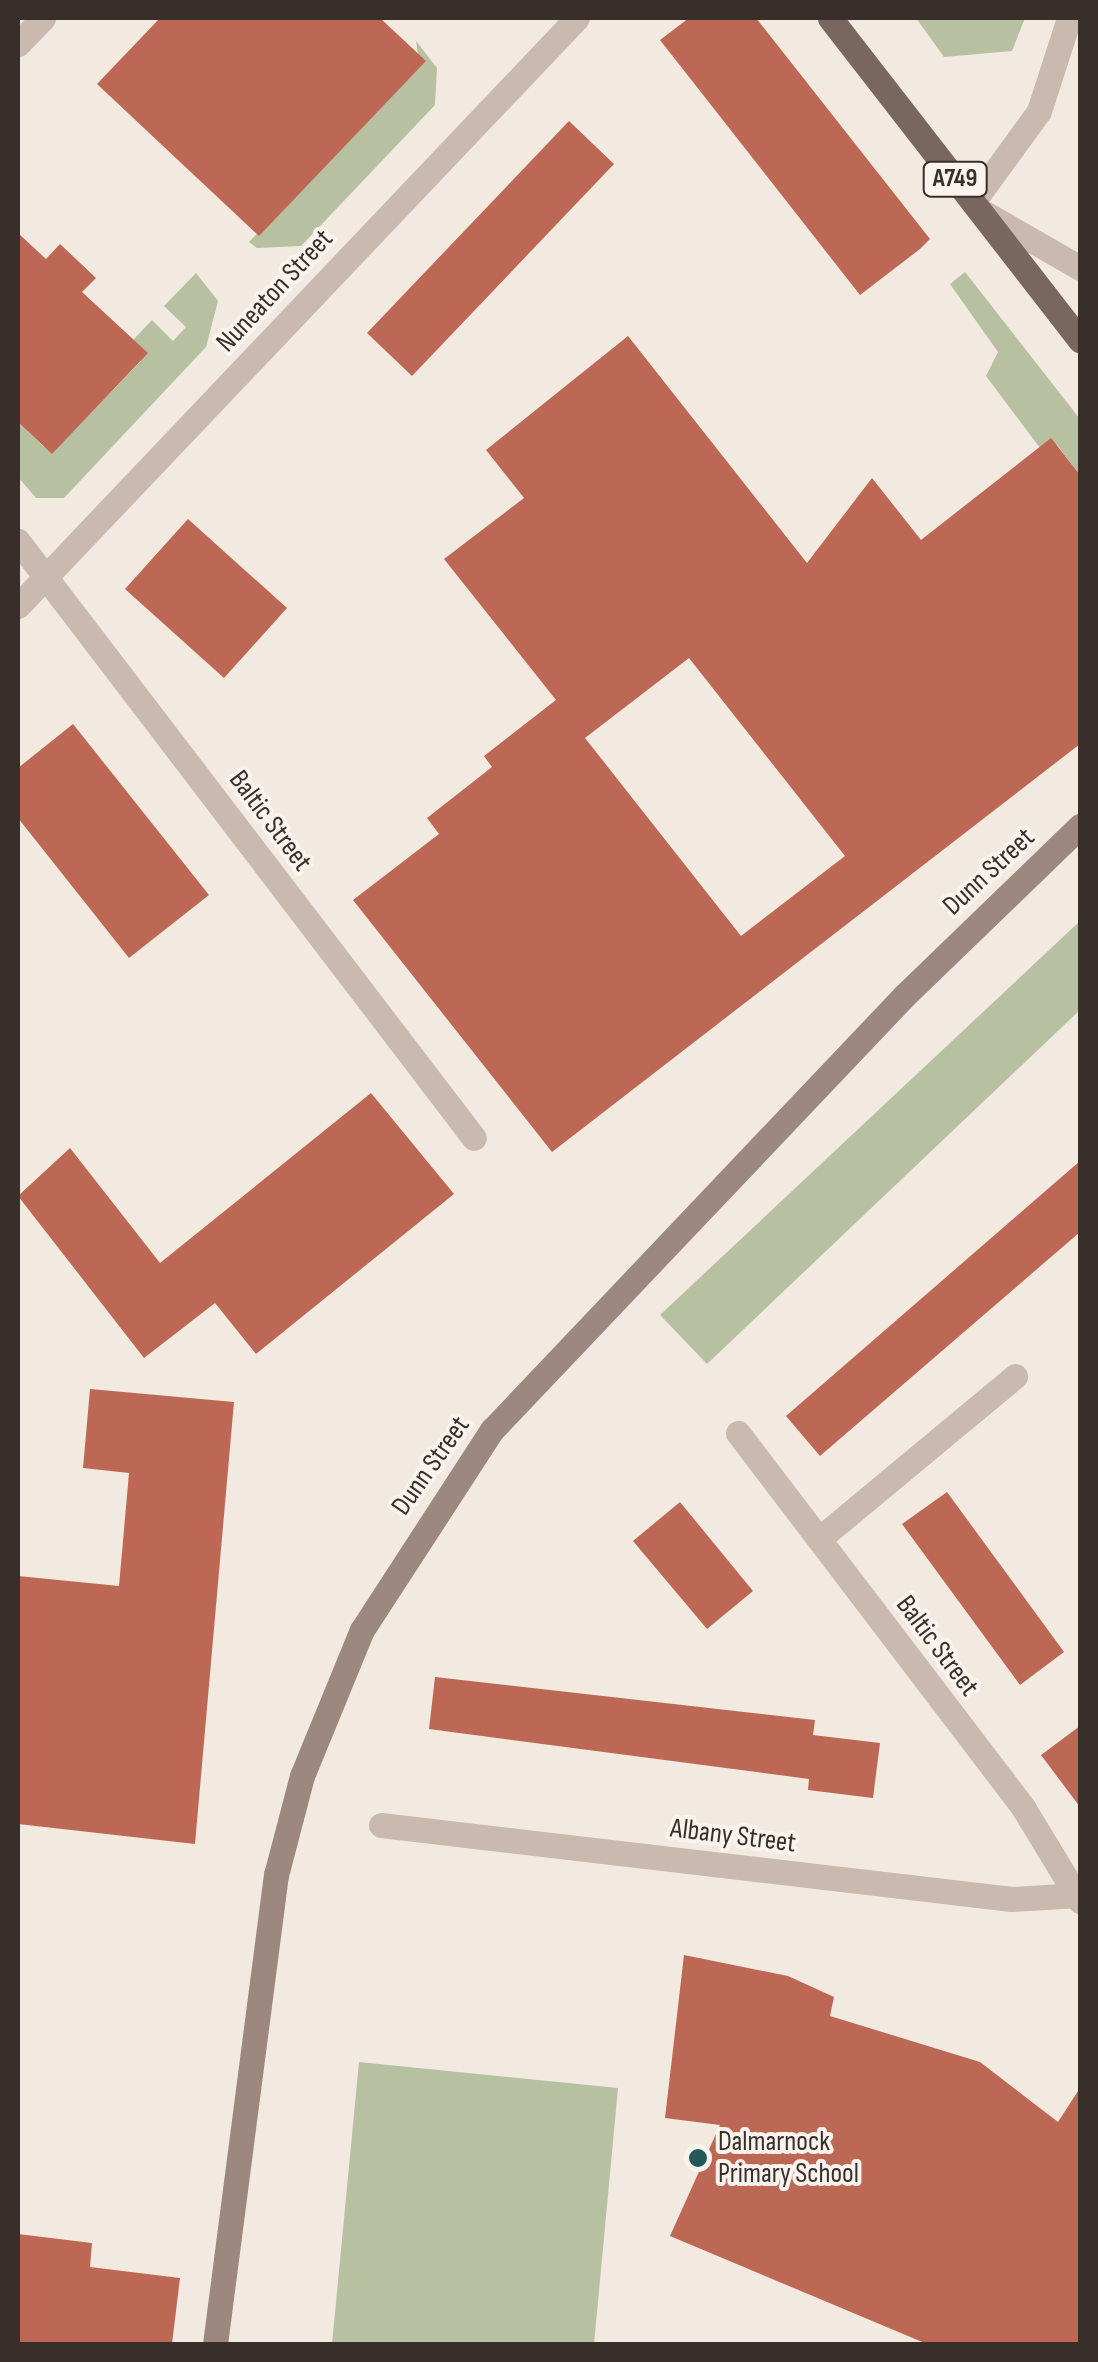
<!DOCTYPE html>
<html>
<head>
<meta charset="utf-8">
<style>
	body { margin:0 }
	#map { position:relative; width:1098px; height:2362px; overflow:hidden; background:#f2e9e1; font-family:"Sofia Sans Condensed",sans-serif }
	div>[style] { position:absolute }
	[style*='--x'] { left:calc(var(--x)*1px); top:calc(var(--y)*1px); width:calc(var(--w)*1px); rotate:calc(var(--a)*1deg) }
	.green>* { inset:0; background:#b8c0a2 }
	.building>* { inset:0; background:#bd6854 }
	.minor>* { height:25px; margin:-12.5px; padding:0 12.5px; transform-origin:12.5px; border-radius:12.5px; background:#c9b9ae }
	.tertiary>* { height:25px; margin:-12.5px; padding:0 12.5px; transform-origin:12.5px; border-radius:12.5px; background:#c9b9ae }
	.secondary>* { height:25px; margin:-12.5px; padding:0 12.5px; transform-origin:12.5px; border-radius:12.5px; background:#9d887f }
	.primary>* { height:25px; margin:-12.5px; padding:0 12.5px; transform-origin:12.5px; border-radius:12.5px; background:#79665e }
	.dots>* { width:28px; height:28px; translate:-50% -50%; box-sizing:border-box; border:5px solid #f9f3ee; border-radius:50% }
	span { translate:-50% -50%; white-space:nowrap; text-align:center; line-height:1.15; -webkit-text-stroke:8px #f9f3ee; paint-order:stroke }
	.shield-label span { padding:2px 8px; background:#f9f3ee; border:2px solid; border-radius:8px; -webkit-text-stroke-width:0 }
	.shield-label { font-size:25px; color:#382f2b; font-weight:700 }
	.street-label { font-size:28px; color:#382f2b }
	.poi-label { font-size:28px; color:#382f2b }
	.left { translate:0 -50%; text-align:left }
	.frame { position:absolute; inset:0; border:20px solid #382f2b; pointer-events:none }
</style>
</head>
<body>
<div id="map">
	<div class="green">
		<i style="clip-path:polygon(916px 18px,1025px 18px,1012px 51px,944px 57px)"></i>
		<i style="clip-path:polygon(416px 41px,437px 68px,435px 105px,301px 246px,257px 248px,249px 242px,420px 67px)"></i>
		<i style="clip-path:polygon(965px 272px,1080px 419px,1080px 475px,1057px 445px,1040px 448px,986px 376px,998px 352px,950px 284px)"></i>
		<i style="clip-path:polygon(196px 273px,218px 301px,206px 347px,64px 498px,36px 498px,18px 477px,18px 422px,44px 447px,57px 448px,141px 361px,133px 340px,152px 320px,173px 341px,186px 327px,164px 306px)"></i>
		<i style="clip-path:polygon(1080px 921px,1080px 1010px,707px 1364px,660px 1315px)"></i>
		<i style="clip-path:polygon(359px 2062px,618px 2088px,594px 2344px,332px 2344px)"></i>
	</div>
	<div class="building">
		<i style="clip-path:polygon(160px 18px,380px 18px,426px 61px,259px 236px,97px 84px)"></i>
		<i style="clip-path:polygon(689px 18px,756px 18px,930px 239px,920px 249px,860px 295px,660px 40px)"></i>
		<i style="clip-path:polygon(569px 121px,614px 164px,412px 376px,367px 333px)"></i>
		<i style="clip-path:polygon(18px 233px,46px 259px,60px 244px,96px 278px,82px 292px,148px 353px,52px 454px,18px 422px)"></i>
		<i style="clip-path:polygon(evenodd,628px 336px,807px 563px,872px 478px,921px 540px,1051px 438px,1080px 475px,1080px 744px,552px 1152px,353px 900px,439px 834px,427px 818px,492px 767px,484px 756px,556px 700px,444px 559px,524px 498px,486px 450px,628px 336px,689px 658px,845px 856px,741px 936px,585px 738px,689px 658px)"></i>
		<i style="clip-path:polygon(188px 519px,287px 608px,224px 678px,125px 589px)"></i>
		<i style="clip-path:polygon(73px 724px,209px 895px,129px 958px,18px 818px,18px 768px)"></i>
		<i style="clip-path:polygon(371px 1093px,454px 1194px,256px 1354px,215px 1303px,144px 1358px,18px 1196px,70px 1148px,160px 1263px)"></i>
		<i style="clip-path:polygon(1080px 1161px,1080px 1232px,820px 1456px,786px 1416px)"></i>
		<i style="clip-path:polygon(90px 1389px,234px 1402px,195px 1844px,18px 1824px,18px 1576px,119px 1586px,129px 1473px,83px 1468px)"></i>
		<i style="clip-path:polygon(947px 1492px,1064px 1652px,1020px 1685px,902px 1524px)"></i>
		<i style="clip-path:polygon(680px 1502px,753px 1591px,707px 1629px,633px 1541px)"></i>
		<i style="clip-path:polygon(435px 1677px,815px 1720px,813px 1735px,880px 1743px,873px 1798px,808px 1790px,809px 1779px,429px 1729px)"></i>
		<i style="clip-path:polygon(1080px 1726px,1080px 1807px,1041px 1755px)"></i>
		<i style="clip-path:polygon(684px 1955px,788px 1976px,834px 1997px,830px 2016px,980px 2062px,1058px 2122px,1080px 2088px,1080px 2344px,927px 2344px,670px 2236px,720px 2125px,665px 2118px)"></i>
		<i style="clip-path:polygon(18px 2234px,92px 2243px,90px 2267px,180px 2278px,172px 2344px,18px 2344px)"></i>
	</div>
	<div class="minor">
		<i style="--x:18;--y:44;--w:36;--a:-46"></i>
		<i style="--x:973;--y:202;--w:112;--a:-54"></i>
		<i style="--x:1039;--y:111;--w:98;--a:-72.1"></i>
		<i style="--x:18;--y:541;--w:751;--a:52.63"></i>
		<i style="--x:18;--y:606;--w:811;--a:-46.45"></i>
		<i style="--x:738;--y:1433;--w:472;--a:52.7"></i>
		<i style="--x:1024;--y:1809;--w:108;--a:58.7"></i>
		<i style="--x:819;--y:1539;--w:255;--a:-39.7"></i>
		<i style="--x:381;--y:1825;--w:635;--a:6.69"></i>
		<i style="--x:1012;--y:1899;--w:68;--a:-3.4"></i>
	</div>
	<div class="tertiary">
		<i style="--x:981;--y:211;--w:114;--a:29.9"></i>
	</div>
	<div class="secondary">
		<i style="--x:215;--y:2344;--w:473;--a:-82.6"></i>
		<i style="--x:276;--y:1875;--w:102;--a:-75.3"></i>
		<i style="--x:302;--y:1776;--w:158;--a:-67.7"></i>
		<i style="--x:362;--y:1630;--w:239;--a:-57"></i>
		<i style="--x:492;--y:1430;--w:598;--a:-46.49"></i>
		<i style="--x:904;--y:996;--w:245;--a:-44"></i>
	</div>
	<div class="primary">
		<i style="--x:830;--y:18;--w:408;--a:52.2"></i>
	</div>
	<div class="dots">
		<i style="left:698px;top:2158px;background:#245757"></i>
	</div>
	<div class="shield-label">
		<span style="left:955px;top:179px">A749</span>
	</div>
	<div class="street-label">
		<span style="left:275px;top:291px;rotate:-47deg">Nuneaton Street</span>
		<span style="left:270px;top:821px;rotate:53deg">Baltic Street</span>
		<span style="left:989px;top:872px;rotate:-43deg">Dunn Street</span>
		<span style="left:431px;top:1466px;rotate:-55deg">Dunn Street</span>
		<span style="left:937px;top:1646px;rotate:53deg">Baltic Street</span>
		<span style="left:733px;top:1836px;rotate:7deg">Albany Street</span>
	</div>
	<div class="poi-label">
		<span class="left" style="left:718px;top:2158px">Dalmarnock<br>Primary School</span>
	</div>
	<div class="frame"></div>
</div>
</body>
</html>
